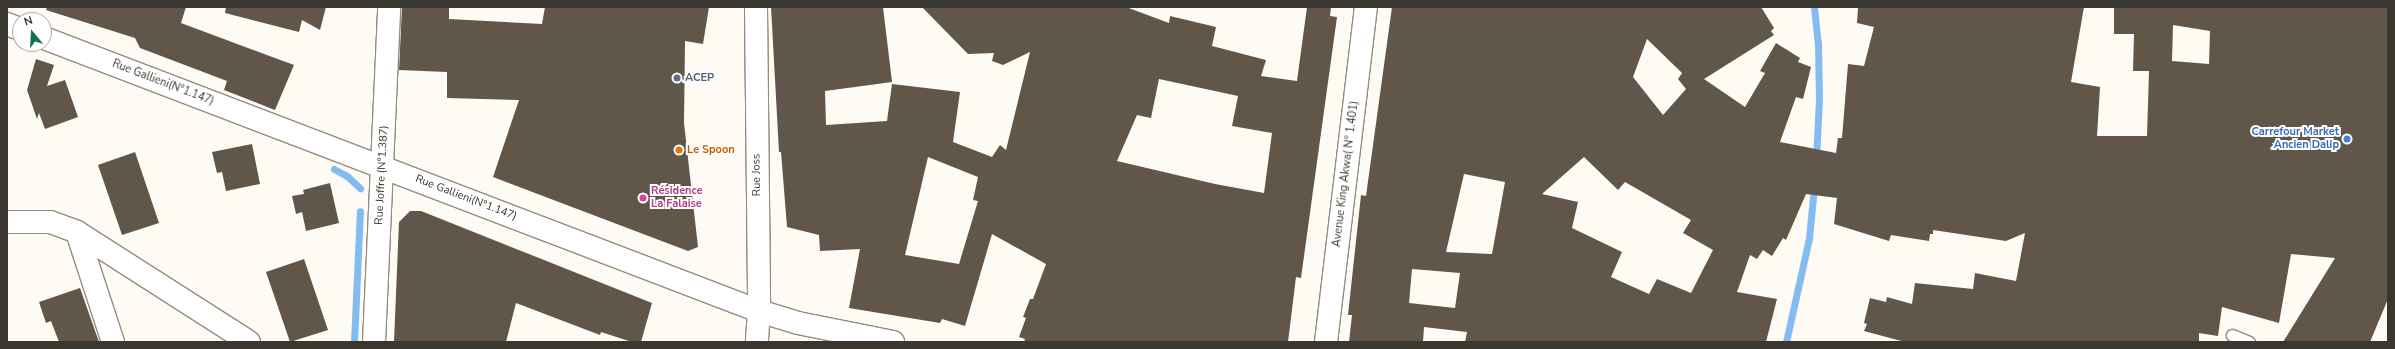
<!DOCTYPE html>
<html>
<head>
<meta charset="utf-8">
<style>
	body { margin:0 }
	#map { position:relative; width:2395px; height:349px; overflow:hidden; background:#fefaf4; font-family:"Nunito Sans",sans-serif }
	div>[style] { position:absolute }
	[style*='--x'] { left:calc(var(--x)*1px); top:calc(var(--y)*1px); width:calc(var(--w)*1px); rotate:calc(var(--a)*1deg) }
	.stream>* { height:7px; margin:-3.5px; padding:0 3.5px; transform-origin:3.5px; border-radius:3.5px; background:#84bcf2 }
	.building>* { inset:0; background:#60574a }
	.roads { filter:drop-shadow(1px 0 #948b7d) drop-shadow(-1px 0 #948b7d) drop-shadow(0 1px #948b7d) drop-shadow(0 -1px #948b7d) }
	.lane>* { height:11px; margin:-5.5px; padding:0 5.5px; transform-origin:5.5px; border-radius:5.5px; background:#fff }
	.street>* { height:22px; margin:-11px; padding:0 11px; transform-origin:11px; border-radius:11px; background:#fff }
	.secondary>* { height:22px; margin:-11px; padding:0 11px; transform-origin:11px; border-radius:11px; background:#fff }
	.dots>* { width:11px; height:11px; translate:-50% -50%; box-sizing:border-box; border:2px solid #fff; border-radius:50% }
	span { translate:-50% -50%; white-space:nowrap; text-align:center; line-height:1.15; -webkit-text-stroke:4px #fff; paint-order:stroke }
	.service-label { font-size:11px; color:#4e5e75; font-weight:700 }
	.left { translate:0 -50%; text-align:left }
	.street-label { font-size:11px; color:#3a3630 }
	.shop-label { font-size:11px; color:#366cbe; font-weight:700 }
	.right { translate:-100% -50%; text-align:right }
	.food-label { font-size:11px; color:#c56008; font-weight:700 }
	.hotel-label { font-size:11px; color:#b23c85; font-weight:700 }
	.frame { position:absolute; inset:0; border:8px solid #3a3630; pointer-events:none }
	.north { position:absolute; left:12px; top:12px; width:40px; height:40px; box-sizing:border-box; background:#fff; border:1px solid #b0afac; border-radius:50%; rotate:342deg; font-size:11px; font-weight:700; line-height:16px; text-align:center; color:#3a3630 }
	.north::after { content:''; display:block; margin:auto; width:14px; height:18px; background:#13734a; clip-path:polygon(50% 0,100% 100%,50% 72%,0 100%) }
</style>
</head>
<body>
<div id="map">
	<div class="stream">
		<i style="--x:1814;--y:7;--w:37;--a:84"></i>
		<i style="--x:1818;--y:44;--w:55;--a:89"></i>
		<i style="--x:1819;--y:99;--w:59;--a:92.9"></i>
		<i style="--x:334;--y:169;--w:15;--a:28"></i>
		<i style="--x:347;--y:176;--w:18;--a:43"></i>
		<i style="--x:354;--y:342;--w:131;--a:-87.4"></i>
		<i style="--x:1786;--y:342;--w:107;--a:-77.5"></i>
		<i style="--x:1809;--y:238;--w:51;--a:-84.4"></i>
	</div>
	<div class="building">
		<i style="clip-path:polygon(47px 7px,186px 7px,181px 23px,294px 65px,275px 110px,224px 90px,227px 81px,140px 48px,135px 38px,46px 10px)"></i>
		<i style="clip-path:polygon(226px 7px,326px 7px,320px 30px,302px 20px,299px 32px,225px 13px)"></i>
		<i style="clip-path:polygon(402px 7px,449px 8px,449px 19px,542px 24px,545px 7px,709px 7px,703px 44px,685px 41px,684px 123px,698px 247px,688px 251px,493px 177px,519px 100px,447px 98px,447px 72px,399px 70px)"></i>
		<i style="clip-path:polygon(evenodd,771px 7px,883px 7px,892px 82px,825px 91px,826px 125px,887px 121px,892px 84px,960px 92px,953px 142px,992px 157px,1000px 145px,1006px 150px,1030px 52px,1003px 65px,992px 61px,994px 53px,968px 54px,922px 7px,1126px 7px,1169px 23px,1170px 16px,1216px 27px,1212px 46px,1266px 60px,1261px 76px,1297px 81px,1307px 7px,1331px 7px,1330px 16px,1337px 17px,1301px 278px,1296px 277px,1288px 342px,1024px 342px,1025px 339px,1019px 337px,1026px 318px,1023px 317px,1030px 299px,1033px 299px,1046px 264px,992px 234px,965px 326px,942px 319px,940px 323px,849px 308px,860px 249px,820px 251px,819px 235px,787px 227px,781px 152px,779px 152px,771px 7px,1159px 79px,1238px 96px,1232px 126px,1272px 133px,1264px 193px,1215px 184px,1117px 161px,1137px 115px,1151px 118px,1159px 79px,771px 7px,928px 157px,978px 177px,973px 200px,978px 201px,959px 264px,905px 255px,928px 157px)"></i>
		<i style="clip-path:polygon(evenodd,1392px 7px,1761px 7px,1774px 28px,1771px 31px,1774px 35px,1704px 79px,1745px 107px,1765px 73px,1760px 71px,1776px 43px,1800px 58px,1798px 62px,1811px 67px,1803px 99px,1796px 97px,1780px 142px,1836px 153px,1838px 138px,1842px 138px,1848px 64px,1864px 66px,1874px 27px,1857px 23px,1858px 7px,2084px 7px,2071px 82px,2100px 87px,2097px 136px,2147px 136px,2149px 71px,2133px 71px,2134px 34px,2114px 34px,2114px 7px,2388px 7px,2388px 299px,2370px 342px,2283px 342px,2335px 258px,2291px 254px,2279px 323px,2222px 307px,2218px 336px,2199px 333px,2199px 342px,1905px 342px,1864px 331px,1867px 324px,1864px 323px,1870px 298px,1886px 302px,1887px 297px,1912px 304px,1915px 283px,1973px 289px,1975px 273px,2016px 281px,2025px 233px,2006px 241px,1933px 230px,1933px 234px,1930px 234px,1929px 241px,1891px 235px,1889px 241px,1834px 224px,1837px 198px,1806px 194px,1786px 240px,1783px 238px,1772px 256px,1763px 250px,1757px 259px,1750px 255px,1737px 292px,1777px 299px,1766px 342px,1465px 342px,1467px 332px,1424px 327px,1423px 342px,1349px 342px,1352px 315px,1348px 315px,1361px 195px,1366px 196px,1392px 7px,2173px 25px,2210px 31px,2209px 64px,2172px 61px,2173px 25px,1392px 7px,1647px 39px,1682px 73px,1678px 79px,1686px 89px,1663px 115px,1633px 77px,1647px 39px,1392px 7px,1584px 157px,1618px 190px,1625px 182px,1691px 220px,1683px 233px,1713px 250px,1691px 293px,1657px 279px,1649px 294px,1611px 277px,1622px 252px,1572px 228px,1578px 202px,1542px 194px,1584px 157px,1392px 7px,1464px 174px,1505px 182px,1492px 254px,1446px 252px,1464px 174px,1392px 7px,1412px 269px,1460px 273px,1455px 308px,1409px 303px,1412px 269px)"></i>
		<i style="clip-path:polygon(36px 59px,54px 65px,47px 86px,65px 80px,78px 117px,45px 129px,39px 113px,37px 119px,27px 90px)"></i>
		<i style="clip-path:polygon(252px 144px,260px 184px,226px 191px,222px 172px,217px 173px,212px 152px)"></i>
		<i style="clip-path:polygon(135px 152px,159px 223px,122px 235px,98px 165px)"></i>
		<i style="clip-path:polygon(330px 183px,339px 223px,306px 231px,302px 212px,296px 214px,292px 196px,304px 194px,303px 190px)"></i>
		<i style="clip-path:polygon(410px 211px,421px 211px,652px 303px,641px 342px,632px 342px,601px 332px,600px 335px,516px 303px,506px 342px,394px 342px,399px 222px)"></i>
		<i style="clip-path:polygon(304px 259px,328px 330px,290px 342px,266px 272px)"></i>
		<i style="clip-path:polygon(80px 288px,99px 342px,59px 342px,51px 321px,46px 323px,39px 302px)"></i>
	</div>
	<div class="roads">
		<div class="lane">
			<i style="--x:2232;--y:335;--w:18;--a:22"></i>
		</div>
		<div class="street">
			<i style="--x:7;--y:24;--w:14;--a:21"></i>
			<i style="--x:44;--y:38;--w:765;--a:20.9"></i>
			<i style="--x:7;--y:222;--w:43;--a:0"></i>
			<i style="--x:50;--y:222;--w:29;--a:20"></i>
			<i style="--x:77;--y:232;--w:204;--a:32.6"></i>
			<i style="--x:77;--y:232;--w:116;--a:71.9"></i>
			<i style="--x:374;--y:342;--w:335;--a:-87.4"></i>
		</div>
		<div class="secondary">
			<i style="--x:756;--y:7;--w:304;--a:89.4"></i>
			<i style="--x:759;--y:311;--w:31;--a:94"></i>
			<i style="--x:759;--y:311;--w:41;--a:17.1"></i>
			<i style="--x:798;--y:323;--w:97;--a:11.3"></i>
			<i style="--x:1326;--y:342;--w:337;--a:-83.2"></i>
		</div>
	</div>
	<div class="dots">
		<i style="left:677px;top:78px;background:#5c6f8a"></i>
		<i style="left:2347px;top:139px;background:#3f7fe0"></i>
		<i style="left:679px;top:150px;background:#e8710a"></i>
		<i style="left:643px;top:198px;background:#d1479c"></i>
	</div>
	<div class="service-label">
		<span class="left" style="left:685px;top:78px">ACEP</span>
	</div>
	<div class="street-label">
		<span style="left:163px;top:83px;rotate:21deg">Rue Gallieni(N°1.147)</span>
		<span style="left:1346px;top:174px;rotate:-83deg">Avenue King Akwa( N° 1.401)</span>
		<span style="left:382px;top:175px;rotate:-87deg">Rue Joffre (N°1.387)</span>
		<span style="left:757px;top:175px;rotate:-91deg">Rue Joss</span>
		<span style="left:466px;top:198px;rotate:21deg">Rue Gallieni(N°1.147)</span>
	</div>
	<div class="shop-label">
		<span class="right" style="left:2339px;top:139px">Carrefour Market<br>Ancien Dalip</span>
	</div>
	<div class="food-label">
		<span class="left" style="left:687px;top:150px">Le Spoon</span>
	</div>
	<div class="hotel-label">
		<span class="left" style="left:651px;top:198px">Résidence<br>La Falaise</span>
	</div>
	<div class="frame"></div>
	<div class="north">N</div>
</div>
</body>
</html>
